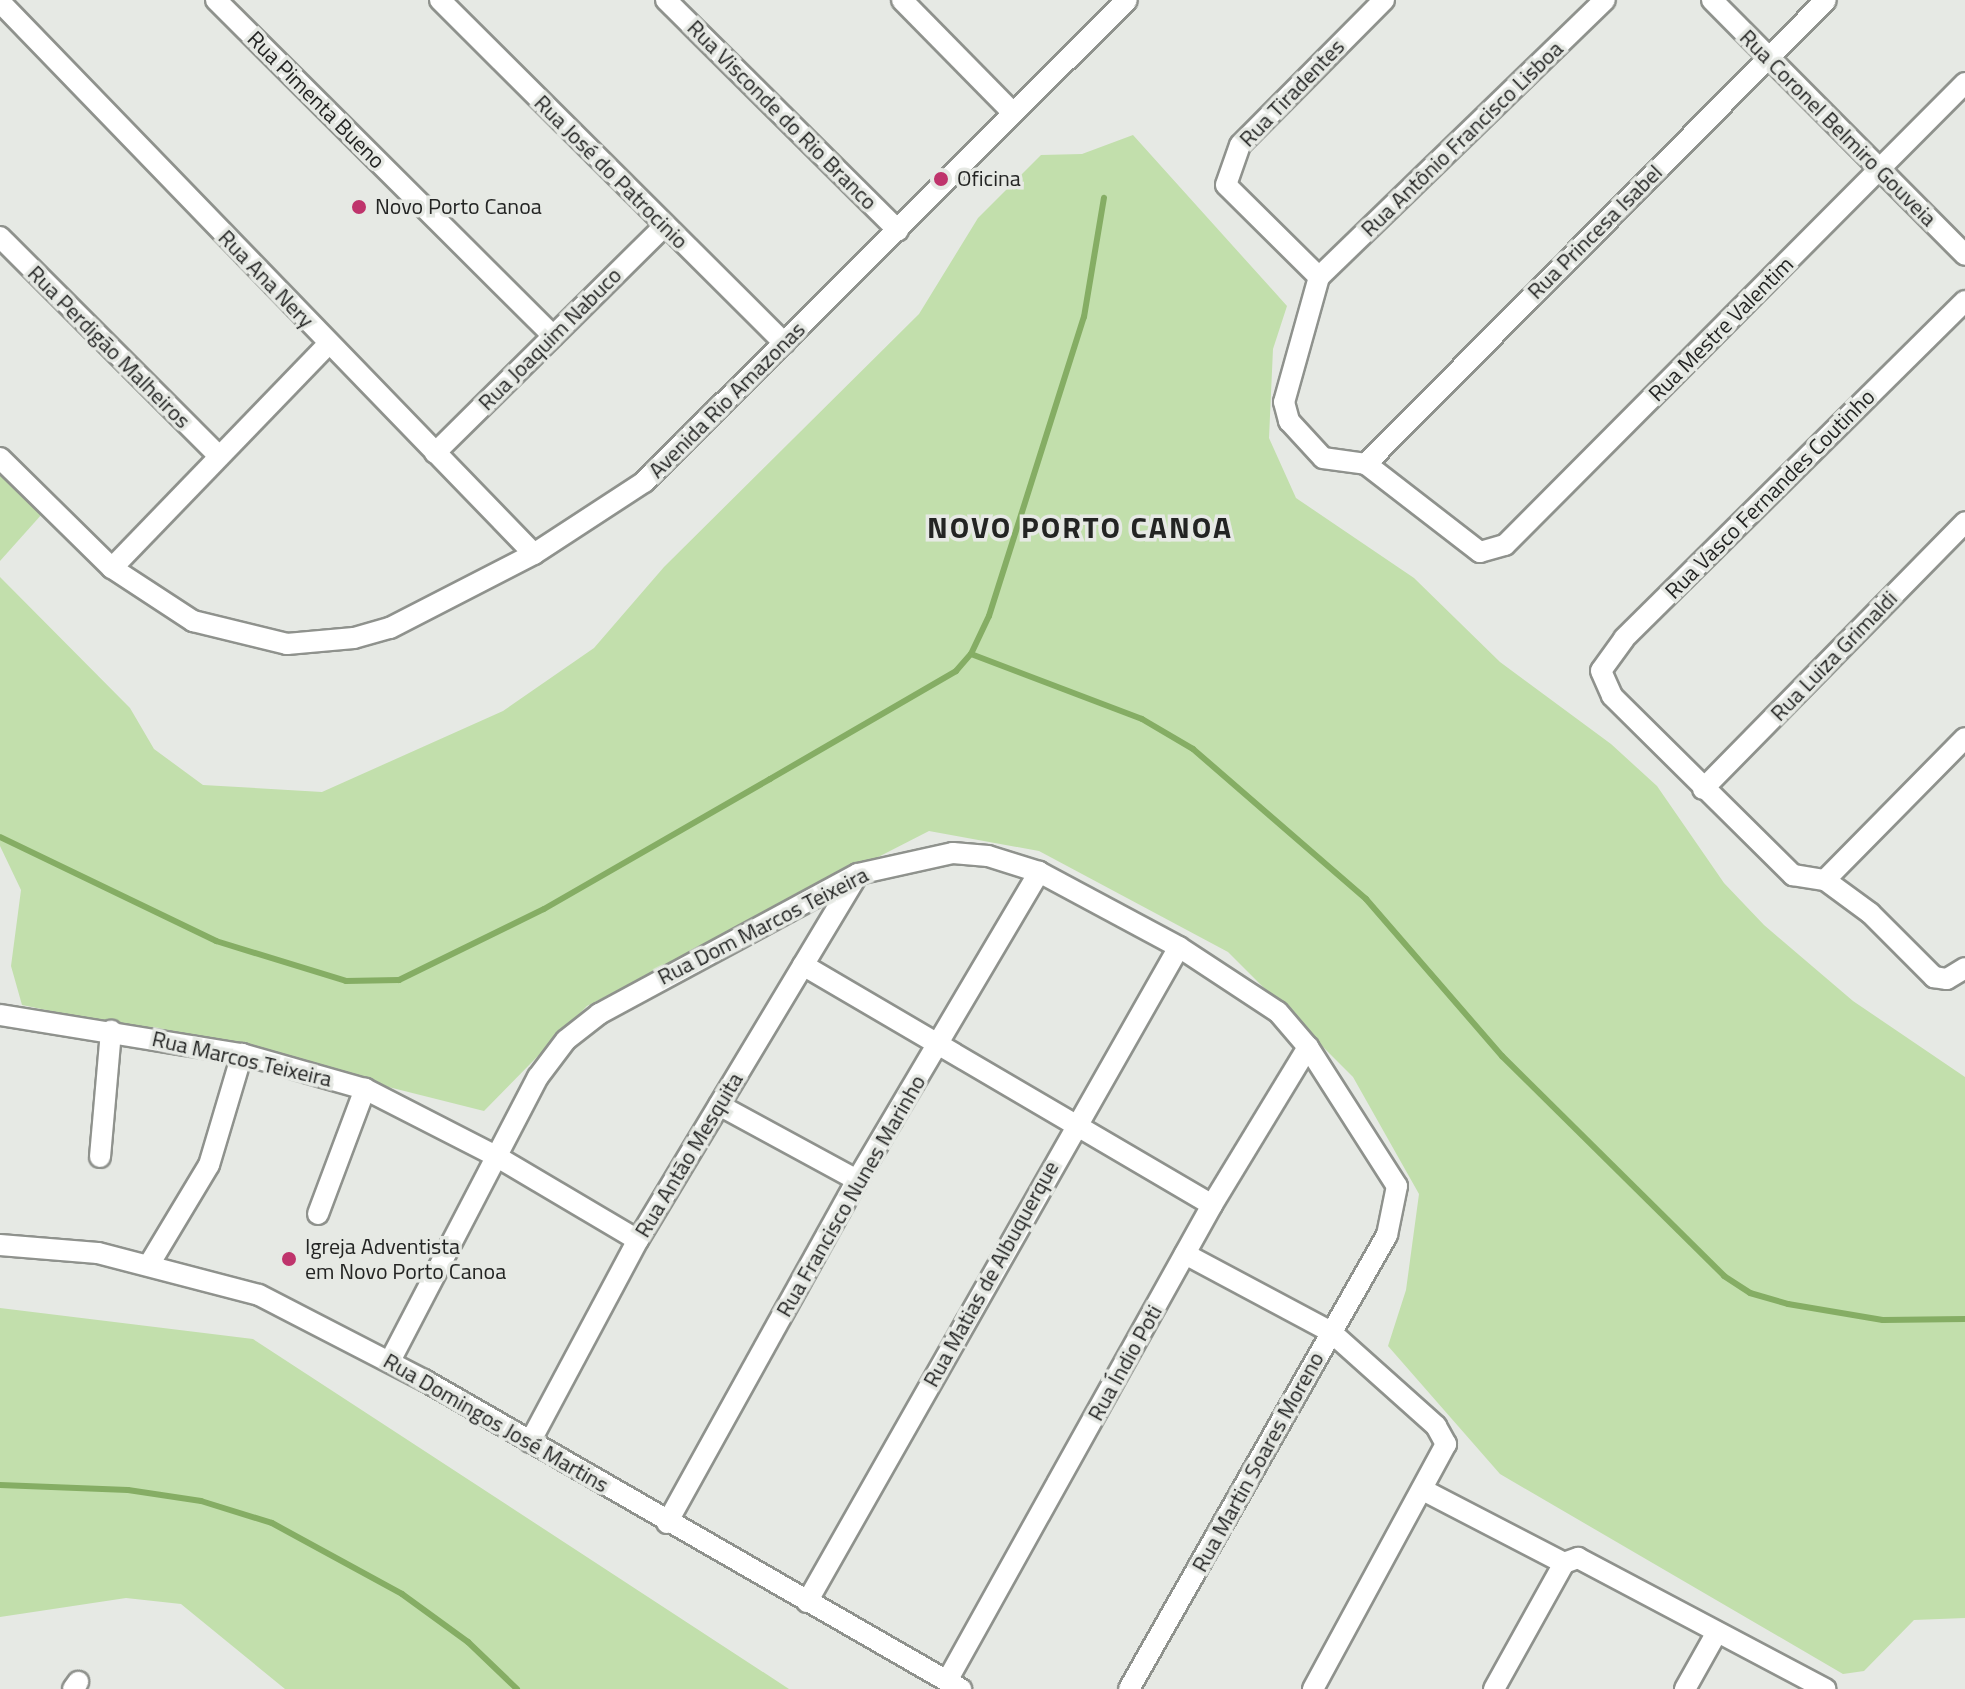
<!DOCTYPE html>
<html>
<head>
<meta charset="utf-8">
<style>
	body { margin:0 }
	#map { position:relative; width:1965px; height:1689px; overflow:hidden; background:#e6e9e4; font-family:"Titillium Web",sans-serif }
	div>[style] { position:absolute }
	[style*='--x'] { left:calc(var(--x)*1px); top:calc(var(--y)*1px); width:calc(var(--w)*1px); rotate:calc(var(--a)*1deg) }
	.green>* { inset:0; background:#c2dfac }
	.stream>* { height:6px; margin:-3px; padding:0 3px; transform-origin:3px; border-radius:3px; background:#85ad64 }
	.roads { filter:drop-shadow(2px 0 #8f928d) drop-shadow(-2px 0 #8f928d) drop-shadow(0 2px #8f928d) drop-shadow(0 -2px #8f928d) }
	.minor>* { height:20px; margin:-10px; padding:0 10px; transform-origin:10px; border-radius:10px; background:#fff }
	.dots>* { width:22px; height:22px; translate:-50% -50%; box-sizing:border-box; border:4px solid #e6e9e4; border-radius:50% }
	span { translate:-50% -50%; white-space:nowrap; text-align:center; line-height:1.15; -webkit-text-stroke:7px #e6e9e4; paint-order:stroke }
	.street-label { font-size:22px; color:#232423 }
	.poi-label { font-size:22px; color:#232423 }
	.left { translate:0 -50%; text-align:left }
	.district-label { font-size:30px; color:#232423; font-weight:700; letter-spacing:2px }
</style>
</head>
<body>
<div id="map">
	<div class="green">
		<i style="clip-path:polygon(1133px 135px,1287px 306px,1273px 349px,1269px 438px,1296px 498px,1414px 578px,1500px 662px,1611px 744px,1657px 786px,1724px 883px,1764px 925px,1853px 1001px,1965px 1077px,1965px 1618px,1914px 1620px,1864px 1671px,1843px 1674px,1500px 1474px,1388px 1346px,1406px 1290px,1419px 1194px,1353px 1077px,1228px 952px,1039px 851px,929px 831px,587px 1006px,484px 1111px,245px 1051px,22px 1005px,11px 966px,21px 890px,0 846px,0 577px,130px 708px,154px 749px,203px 785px,322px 792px,503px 711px,594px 648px,664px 567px,919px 314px,978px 218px,1041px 155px,1082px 154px)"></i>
		<i style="clip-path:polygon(0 471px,42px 514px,0 561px)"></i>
		<i style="clip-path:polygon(0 1308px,253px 1339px,789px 1689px,285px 1689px,181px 1604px,126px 1598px,0 1617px)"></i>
	</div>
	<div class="stream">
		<i style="--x:971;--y:654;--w:183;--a:20.8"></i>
		<i style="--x:1142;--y:719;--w:59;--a:30.5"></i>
		<i style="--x:1193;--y:749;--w:229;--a:40.9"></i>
		<i style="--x:1366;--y:899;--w:208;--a:49.1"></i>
		<i style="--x:1502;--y:1056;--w:313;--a:44.7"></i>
		<i style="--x:1724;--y:1276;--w:31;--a:33"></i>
		<i style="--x:1750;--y:1293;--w:40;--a:16"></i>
		<i style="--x:1788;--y:1304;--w:96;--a:9.6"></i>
		<i style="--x:1883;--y:1320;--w:82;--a:-0.7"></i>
		<i style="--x:0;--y:837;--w:240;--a:25.7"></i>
		<i style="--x:216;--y:941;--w:136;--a:17.1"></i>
		<i style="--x:346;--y:981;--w:53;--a:-1.1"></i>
		<i style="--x:399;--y:980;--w:161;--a:-26.1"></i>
		<i style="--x:544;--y:909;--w:261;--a:-29.9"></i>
		<i style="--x:770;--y:779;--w:215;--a:-30.1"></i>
		<i style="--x:956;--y:671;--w:23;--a:-49"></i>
		<i style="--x:971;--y:654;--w:42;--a:-64.7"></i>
		<i style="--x:989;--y:616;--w:314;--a:-72.4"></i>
		<i style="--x:1084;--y:317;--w:121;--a:-80.5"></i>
		<i style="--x:0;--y:1485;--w:128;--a:2.2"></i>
		<i style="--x:128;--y:1490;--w:74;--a:8.6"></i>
		<i style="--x:201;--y:1501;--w:74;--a:17.2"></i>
		<i style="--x:272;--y:1523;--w:148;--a:28.6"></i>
		<i style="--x:402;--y:1594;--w:82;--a:36"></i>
		<i style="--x:468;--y:1642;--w:68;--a:43.8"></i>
	</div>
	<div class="roads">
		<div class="minor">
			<i style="--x:216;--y:0;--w:476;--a:44.9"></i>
			<i style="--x:440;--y:0;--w:486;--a:44.9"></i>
			<i style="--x:666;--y:0;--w:327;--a:44.8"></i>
			<i style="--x:902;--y:0;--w:158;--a:45.5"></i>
			<i style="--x:1384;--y:0;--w:204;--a:134.8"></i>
			<i style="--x:1240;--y:145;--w:42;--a:109.3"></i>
			<i style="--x:1226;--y:185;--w:131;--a:44.7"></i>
			<i style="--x:1319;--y:277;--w:130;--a:105.6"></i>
			<i style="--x:1284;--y:402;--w:20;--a:75"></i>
			<i style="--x:1289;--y:421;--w:50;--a:47.4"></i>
			<i style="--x:1323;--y:458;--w:43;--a:7.9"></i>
			<i style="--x:1366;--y:464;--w:144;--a:37.7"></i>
			<i style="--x:1480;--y:552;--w:26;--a:-16"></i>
			<i style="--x:1505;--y:545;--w:652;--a:-45.12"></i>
			<i style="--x:1712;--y:0;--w:359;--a:45.2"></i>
			<i style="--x:0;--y:2;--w:768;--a:45.95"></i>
			<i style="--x:0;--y:237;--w:310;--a:45"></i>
			<i style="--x:1319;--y:277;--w:398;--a:-44.1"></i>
			<i style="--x:1965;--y:301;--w:480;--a:135.3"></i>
			<i style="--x:1624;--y:639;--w:39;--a:126"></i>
			<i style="--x:1601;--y:671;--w:27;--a:66"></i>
			<i style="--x:1612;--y:696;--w:255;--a:44.7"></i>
			<i style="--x:1793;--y:875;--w:32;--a:9"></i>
			<i style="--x:1825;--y:880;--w:56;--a:36.3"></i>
			<i style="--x:1870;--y:913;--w:91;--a:45"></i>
			<i style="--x:1934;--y:977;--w:13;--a:9"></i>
			<i style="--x:1947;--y:979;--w:21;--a:-31"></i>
			<i style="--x:435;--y:453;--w:322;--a:-44.7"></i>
			<i style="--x:0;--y:458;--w:157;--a:44.5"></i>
			<i style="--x:112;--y:568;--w:97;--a:33.2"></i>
			<i style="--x:193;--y:621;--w:97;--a:13.7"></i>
			<i style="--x:287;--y:644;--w:67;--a:-5.1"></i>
			<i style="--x:354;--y:638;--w:37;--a:-16"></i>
			<i style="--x:390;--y:628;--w:162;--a:-27.2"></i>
			<i style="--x:534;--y:554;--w:131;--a:-33.2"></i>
			<i style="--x:644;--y:482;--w:682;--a:-44.94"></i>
			<i style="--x:1366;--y:464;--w:653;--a:-45.25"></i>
			<i style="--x:112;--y:568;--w:311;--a:-46"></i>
			<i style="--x:1703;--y:789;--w:374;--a:-45.5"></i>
			<i style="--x:1825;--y:880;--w:199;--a:-45.4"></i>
			<i style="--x:803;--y:965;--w:474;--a:30.4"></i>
			<i style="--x:0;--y:1015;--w:245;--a:9.2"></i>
			<i style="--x:242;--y:1054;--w:128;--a:15.9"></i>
			<i style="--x:365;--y:1089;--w:145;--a:27.1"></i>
			<i style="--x:494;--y:1155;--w:167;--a:30.6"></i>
			<i style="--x:719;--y:1105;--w:157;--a:28.5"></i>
			<i style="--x:100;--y:1157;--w:127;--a:-85"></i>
			<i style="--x:318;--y:1214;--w:134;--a:-69.4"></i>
			<i style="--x:0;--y:1245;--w:98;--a:4.7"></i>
			<i style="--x:98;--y:1253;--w:166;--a:14.6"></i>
			<i style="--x:259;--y:1295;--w:186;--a:27.3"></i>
			<i style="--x:424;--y:1380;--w:620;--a:29.92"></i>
			<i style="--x:1185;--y:1254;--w:166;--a:28.1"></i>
			<i style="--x:1331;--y:1332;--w:141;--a:41.8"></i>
			<i style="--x:1436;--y:1426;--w:21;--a:61"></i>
			<i style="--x:1446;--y:1444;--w:279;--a:118.5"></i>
			<i style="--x:150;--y:1263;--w:114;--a:-59"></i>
			<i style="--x:209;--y:1165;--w:116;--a:-73.4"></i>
			<i style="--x:390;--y:1361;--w:320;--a:-62.5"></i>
			<i style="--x:538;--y:1077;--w:46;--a:-52.9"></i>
			<i style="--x:566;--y:1040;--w:42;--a:-38.2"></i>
			<i style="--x:599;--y:1014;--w:294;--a:-28.4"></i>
			<i style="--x:858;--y:874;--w:97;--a:-12.5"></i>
			<i style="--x:953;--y:853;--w:35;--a:5"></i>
			<i style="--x:988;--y:856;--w:53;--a:17.4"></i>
			<i style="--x:1039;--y:872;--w:159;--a:28.2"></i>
			<i style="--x:1179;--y:947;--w:118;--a:33.3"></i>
			<i style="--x:1278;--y:1012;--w:46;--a:49.4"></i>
			<i style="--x:1308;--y:1047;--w:165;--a:57.4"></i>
			<i style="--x:1397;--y:1186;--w:50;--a:101.5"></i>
			<i style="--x:1387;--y:1235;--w:522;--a:119.61"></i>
			<i style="--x:530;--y:1442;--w:229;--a:-61.9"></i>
			<i style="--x:638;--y:1240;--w:427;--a:-59"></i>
			<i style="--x:1425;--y:1491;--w:157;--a:27.4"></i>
			<i style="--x:667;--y:1523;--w:392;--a:-61"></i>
			<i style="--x:857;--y:1180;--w:358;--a:-59.4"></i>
			<i style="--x:807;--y:1602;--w:753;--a:-60.41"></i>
			<i style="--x:947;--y:1681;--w:545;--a:-60.89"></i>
			<i style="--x:1212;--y:1205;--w:185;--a:-58.7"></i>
			<i style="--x:73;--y:1689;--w:9;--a:-54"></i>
			<i style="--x:1494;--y:1689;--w:144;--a:-60.9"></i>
			<i style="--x:1564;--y:1563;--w:15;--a:-20"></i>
			<i style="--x:1578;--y:1558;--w:280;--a:27.9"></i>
			<i style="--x:1685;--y:1689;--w:65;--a:-60.7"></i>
		</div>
	</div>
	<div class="dots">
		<i style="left:941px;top:179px;background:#bf346c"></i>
		<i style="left:359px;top:207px;background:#bf346c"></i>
		<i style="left:289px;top:1259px;background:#bf346c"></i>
	</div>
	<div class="street-label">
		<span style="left:1292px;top:93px;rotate:-46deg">Rua Tiradentes</span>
		<span style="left:316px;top:100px;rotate:45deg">Rua Pimenta Bueno</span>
		<span style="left:782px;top:115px;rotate:45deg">Rua Visconde do Rio Branco</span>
		<span style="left:1838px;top:128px;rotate:45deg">Rua Coronel Belmiro Gouveia</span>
		<span style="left:1462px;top:139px;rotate:-44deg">Rua Antônio Francisco Lisboa</span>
		<span style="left:611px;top:172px;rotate:45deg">Rua José do Patrocinio</span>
		<span style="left:1595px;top:232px;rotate:-45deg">Rua Princesa Isabel</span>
		<span style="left:266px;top:279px;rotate:46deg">Rua Ana Nery</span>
		<span style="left:1721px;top:329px;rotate:-45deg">Rua Mestre Valentim</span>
		<span style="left:550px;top:339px;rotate:-45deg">Rua Joaquim Nabuco</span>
		<span style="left:109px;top:347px;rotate:45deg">Rua Perdigão Malheiros</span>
		<span style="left:727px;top:400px;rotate:-45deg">Avenida Rio Amazonas</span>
		<span style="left:1770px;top:494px;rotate:-45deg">Rua Vasco Fernandes Coutinho</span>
		<span style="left:1834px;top:656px;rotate:-46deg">Rua Luiza Grimaldi</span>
		<span style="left:763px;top:926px;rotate:-27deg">Rua Dom Marcos Teixeira</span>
		<span style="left:242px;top:1059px;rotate:13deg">Rua Marcos Teixeira</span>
		<span style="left:689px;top:1155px;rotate:-59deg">Rua Antão Mesquita</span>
		<span style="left:851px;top:1196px;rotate:-60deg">Rua Francisco Nunes Marinho</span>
		<span style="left:991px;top:1274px;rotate:-61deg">Rua Matias de Albuquerque</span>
		<span style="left:1125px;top:1363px;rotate:-61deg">Rua Índio Poti</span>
		<span style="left:496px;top:1423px;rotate:30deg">Rua Domingos José Martins</span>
		<span style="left:1258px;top:1462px;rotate:-61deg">Rua Martin Soares Moreno</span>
	</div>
	<div class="poi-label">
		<span class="left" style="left:957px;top:179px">Oficina</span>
		<span class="left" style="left:375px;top:207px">Novo Porto Canoa</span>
		<span class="left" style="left:305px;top:1259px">Igreja Adventista<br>em Novo Porto Canoa</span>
	</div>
	<div class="district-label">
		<span style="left:1080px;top:527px">NOVO PORTO CANOA</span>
	</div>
</div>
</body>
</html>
